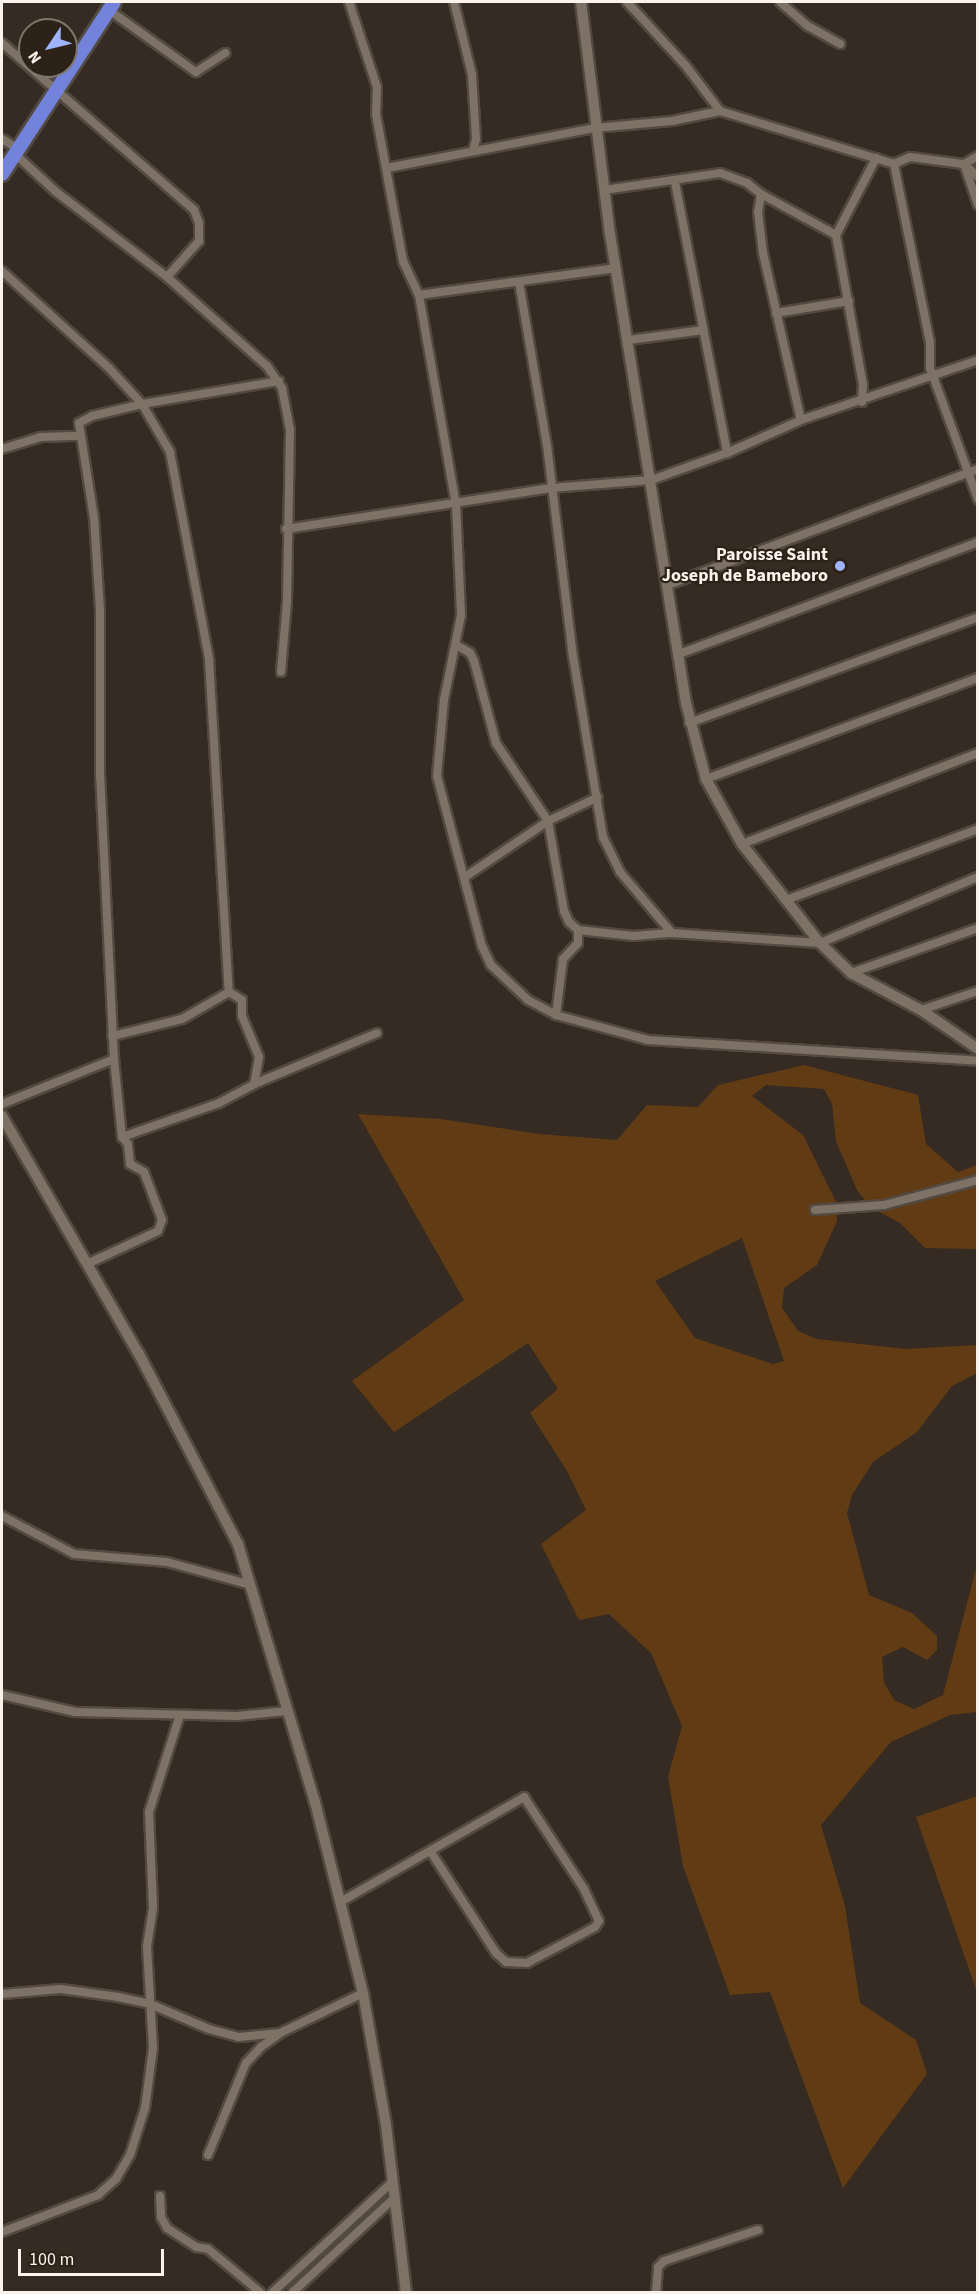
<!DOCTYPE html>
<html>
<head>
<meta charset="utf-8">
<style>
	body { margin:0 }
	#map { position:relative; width:979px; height:2294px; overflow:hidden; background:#362b22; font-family:"Source Sans 3",sans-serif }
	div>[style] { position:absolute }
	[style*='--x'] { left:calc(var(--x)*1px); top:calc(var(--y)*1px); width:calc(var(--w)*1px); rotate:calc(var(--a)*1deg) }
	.green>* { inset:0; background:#603b14 }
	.roads { filter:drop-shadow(2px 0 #524a41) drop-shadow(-2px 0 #524a41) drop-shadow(0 2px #524a41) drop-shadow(0 -2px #524a41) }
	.minor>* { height:8px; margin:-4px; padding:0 4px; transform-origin:4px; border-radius:4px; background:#7e7267 }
	.tertiary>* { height:10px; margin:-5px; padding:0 5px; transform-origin:5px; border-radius:5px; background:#7e7267 }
	.trunk>* { height:14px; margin:-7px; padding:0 7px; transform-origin:7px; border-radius:7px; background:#7382db }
	.dots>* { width:16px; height:16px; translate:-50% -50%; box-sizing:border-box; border:3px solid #2c2218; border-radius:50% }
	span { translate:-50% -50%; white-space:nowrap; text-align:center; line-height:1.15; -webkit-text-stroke:4.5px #2c2218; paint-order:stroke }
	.poi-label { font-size:18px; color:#faf3ec; font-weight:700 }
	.right { translate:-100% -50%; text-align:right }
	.frame { position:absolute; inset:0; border:3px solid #faf3ec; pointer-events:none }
	.north { position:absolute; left:18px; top:18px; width:60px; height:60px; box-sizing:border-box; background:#2c2218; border:2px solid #7e766d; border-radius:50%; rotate:235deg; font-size:16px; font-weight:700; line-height:24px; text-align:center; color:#faf3ec }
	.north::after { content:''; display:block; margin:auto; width:21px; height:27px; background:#a0b3fd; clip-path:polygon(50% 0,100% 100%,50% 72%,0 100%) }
	.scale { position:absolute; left:18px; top:2249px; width:146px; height:27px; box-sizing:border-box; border:3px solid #faf3ec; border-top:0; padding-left:8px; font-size:18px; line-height:21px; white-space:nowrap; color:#faf3ec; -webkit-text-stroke:4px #2c2218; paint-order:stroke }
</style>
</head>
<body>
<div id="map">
	<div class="green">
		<i style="clip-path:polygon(evenodd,804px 1065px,918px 1095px,926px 1144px,958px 1172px,977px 1165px,977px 1249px,925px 1248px,900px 1223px,870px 1207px,857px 1190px,836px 1141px,832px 1104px,824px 1089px,766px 1085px,752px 1096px,803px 1135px,836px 1202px,837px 1221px,817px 1265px,784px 1288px,782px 1308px,798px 1331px,817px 1339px,905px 1349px,977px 1345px,977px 1373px,952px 1386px,917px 1432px,873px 1462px,852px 1495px,847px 1513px,869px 1595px,912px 1613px,937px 1636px,937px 1650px,927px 1660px,903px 1647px,882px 1657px,884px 1682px,894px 1700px,914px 1709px,943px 1695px,977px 1565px,978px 1712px,950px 1715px,891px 1742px,821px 1825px,845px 1906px,860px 2003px,916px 2040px,927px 2074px,843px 2188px,770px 1992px,730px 1995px,683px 1866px,668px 1777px,682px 1726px,651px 1653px,609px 1614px,579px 1620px,541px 1544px,586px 1510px,567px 1471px,530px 1413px,558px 1389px,528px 1343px,394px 1432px,352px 1381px,464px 1300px,358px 1114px,441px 1119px,539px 1134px,617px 1140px,647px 1105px,698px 1107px,718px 1085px,804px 1065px,742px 1238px,784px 1361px,773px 1364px,695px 1338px,655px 1281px,742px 1238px)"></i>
		<i style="clip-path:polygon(977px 1796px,978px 1796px,977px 1992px,916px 1817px)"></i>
	</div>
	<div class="roads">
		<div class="minor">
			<i style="--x:349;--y:2;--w:89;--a:71.8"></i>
			<i style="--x:377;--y:87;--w:27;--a:92"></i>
			<i style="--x:376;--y:114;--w:149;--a:79.6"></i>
			<i style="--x:403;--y:261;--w:38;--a:65"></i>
			<i style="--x:419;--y:295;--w:212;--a:80"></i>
			<i style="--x:456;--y:504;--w:111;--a:87.4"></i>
			<i style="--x:461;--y:615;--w:87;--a:101.3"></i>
			<i style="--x:444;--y:700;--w:76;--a:95.3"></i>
			<i style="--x:437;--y:776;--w:176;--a:75.2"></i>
			<i style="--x:482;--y:946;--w:21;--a:65"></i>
			<i style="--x:491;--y:965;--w:51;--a:43.4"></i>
			<i style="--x:528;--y:1000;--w:32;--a:28"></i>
			<i style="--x:556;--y:1015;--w:95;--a:15.2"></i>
			<i style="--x:648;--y:1040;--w:331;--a:3.6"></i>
			<i style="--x:454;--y:2;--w:75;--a:76.1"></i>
			<i style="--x:472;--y:75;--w:64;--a:86.4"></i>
			<i style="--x:476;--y:139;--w:12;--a:104"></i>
			<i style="--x:627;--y:2;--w:87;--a:47.3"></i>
			<i style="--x:686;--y:66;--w:56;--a:52.9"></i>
			<i style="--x:780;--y:2;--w:37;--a:41"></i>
			<i style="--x:808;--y:26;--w:37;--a:29"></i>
			<i style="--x:109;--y:10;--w:107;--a:35.5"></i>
			<i style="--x:196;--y:72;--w:35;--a:-33"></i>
			<i style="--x:2;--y:43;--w:254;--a:41"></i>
			<i style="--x:194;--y:210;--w:14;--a:69"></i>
			<i style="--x:199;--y:223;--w:18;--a:90"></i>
			<i style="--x:199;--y:241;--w:48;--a:131.6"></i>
			<i style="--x:2;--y:139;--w:17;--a:31"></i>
			<i style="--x:14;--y:153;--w:56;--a:42.8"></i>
			<i style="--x:55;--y:191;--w:141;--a:37.5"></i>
			<i style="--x:167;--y:277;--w:134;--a:41.7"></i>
			<i style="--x:267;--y:366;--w:27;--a:56"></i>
			<i style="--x:282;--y:388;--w:43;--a:79.2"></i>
			<i style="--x:290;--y:430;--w:172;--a:91"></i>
			<i style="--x:287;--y:602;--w:70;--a:94.9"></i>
			<i style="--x:978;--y:156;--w:16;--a:150"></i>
			<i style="--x:964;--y:164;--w:43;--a:71.1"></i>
			<i style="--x:894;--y:164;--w:182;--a:78.6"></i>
			<i style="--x:930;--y:342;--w:26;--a:90"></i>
			<i style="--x:930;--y:368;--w:140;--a:69.9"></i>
			<i style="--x:387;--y:168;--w:212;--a:-10.9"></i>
			<i style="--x:595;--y:128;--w:77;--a:-5.2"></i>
			<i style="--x:672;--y:121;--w:49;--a:-11.8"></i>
			<i style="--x:720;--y:111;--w:182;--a:16.9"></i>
			<i style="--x:894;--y:164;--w:17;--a:-24"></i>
			<i style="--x:910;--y:157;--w:54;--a:7.4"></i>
			<i style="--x:964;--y:164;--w:19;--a:43"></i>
			<i style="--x:675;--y:182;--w:276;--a:79.1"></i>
			<i style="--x:604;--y:190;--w:117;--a:-8.3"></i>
			<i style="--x:720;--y:173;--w:29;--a:20"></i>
			<i style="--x:747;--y:183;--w:18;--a:38"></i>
			<i style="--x:761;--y:194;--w:18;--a:99"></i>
			<i style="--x:758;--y:212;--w:41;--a:83"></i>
			<i style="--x:763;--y:253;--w:171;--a:77.2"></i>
			<i style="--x:761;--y:194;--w:85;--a:28.7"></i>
			<i style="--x:2;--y:271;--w:144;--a:42.2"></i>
			<i style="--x:109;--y:368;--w:49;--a:47.5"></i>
			<i style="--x:142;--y:404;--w:56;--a:59.7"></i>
			<i style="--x:170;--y:452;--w:211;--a:79.3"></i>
			<i style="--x:209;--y:659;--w:334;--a:86.6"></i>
			<i style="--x:229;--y:992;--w:54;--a:150.1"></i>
			<i style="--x:182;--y:1019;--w:72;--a:166.3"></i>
			<i style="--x:519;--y:282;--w:165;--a:80.3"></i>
			<i style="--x:547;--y:445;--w:207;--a:83"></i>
			<i style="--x:572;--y:650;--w:190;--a:80.6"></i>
			<i style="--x:603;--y:837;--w:39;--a:64"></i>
			<i style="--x:620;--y:872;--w:80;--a:49.6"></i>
			<i style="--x:419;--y:295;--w:199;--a:-7.8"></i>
			<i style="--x:776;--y:313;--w:74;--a:-9.3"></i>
			<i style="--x:629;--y:340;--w:75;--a:-7.7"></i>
			<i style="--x:862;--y:402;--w:17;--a:-87"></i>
			<i style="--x:863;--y:385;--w:152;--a:-100.2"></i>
			<i style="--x:836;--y:235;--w:87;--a:-62.5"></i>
			<i style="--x:2;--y:449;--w:41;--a:-17.1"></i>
			<i style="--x:41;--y:437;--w:38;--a:-2"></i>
			<i style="--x:286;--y:529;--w:268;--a:-8.8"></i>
			<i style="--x:551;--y:488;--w:100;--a:-4.6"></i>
			<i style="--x:651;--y:480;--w:81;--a:-19.6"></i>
			<i style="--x:727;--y:453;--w:81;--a:-24"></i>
			<i style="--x:801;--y:420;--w:187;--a:-18.7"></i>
			<i style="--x:668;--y:585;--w:331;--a:-20.5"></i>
			<i style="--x:458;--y:646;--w:14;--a:30"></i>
			<i style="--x:470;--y:653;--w:9;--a:63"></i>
			<i style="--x:474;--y:661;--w:85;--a:75"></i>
			<i style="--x:496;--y:743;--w:94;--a:56.3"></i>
			<i style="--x:548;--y:821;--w:91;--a:79.9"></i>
			<i style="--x:564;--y:911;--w:12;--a:66"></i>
			<i style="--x:569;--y:922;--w:12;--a:42"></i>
			<i style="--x:578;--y:930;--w:56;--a:6.1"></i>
			<i style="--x:634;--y:936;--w:38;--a:-5"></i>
			<i style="--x:672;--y:933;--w:148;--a:3.9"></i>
			<i style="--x:820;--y:943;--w:171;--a:-22.7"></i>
			<i style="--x:679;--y:654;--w:319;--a:-20.5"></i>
			<i style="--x:689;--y:723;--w:308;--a:-20.1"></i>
			<i style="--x:706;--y:779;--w:290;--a:-20.4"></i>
			<i style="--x:742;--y:844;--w:253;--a:-21.1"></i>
			<i style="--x:465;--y:877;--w:100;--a:-34"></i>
			<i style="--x:548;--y:821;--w:55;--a:-25.6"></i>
			<i style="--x:786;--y:900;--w:205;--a:-20.3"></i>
			<i style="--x:851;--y:973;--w:135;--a:-19.5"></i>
			<i style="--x:229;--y:992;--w:15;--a:32"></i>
			<i style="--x:242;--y:1000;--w:16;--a:90"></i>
			<i style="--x:242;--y:1016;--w:44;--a:67.5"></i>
			<i style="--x:259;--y:1057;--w:27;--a:100"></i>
			<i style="--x:921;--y:1010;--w:60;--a:-18.4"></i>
			<i style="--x:556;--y:1015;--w:56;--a:-82.9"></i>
			<i style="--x:563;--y:959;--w:22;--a:-47"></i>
			<i style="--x:578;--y:943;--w:13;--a:-90"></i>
			<i style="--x:2;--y:1104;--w:121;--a:-21.9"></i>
			<i style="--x:114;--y:1059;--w:283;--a:-92.8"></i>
			<i style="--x:100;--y:776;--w:166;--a:-90"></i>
			<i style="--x:100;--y:610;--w:92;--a:-93.7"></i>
			<i style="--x:94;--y:518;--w:96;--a:-99"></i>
			<i style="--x:79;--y:423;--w:15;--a:-28"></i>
			<i style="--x:92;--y:416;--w:51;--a:-13.5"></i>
			<i style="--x:142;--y:404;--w:139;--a:-9.5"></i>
			<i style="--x:122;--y:1137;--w:103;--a:-19.3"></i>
			<i style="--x:219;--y:1103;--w:40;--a:-28"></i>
			<i style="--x:254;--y:1084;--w:133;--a:-22.5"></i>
			<i style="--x:815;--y:1210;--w:69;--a:-4.1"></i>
			<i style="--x:884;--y:1205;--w:97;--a:-14.9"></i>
			<i style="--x:87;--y:1264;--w:78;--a:-24.9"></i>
			<i style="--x:158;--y:1231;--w:12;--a:-70"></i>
			<i style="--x:162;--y:1220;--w:51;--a:-110.6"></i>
			<i style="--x:144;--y:1172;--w:16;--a:-150"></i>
			<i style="--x:130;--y:1164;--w:20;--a:-96"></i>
			<i style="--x:128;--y:1144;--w:9;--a:-131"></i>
			<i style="--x:122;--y:1137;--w:78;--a:-95.9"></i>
			<i style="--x:2;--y:1516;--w:81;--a:27.8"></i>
			<i style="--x:74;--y:1554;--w:93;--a:4.9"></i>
			<i style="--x:167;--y:1562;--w:84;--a:15.2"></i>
			<i style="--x:2;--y:1695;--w:75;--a:13.1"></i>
			<i style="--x:75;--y:1712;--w:162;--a:1.4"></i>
			<i style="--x:237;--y:1716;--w:50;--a:-5.7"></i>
			<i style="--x:342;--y:1901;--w:210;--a:-29.7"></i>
			<i style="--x:524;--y:1797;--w:110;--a:56.9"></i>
			<i style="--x:584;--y:1889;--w:35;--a:65"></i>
			<i style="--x:599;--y:1921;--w:7;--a:124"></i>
			<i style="--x:595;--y:1927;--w:77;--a:152.1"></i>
			<i style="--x:527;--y:1963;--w:21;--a:-177"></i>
			<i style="--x:506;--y:1962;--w:13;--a:-138"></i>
			<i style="--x:496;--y:1953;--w:120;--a:-122.8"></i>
			<i style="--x:2;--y:1994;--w:59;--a:-4.8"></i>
			<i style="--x:61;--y:1989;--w:58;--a:8"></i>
			<i style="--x:118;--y:1997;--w:33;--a:12"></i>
			<i style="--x:150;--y:2004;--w:64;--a:23"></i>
			<i style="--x:209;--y:2029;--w:31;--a:15"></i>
			<i style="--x:239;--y:2037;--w:41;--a:-5.6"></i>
			<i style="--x:208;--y:2155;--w:100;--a:-67.6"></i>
			<i style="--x:246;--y:2063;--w:22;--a:-47"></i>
			<i style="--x:261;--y:2047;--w:24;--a:-36"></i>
			<i style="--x:280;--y:2033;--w:92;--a:-25.7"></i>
			<i style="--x:160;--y:2196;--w:21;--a:87"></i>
			<i style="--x:161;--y:2217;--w:13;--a:61"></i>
			<i style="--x:167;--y:2228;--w:35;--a:33"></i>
			<i style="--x:196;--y:2247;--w:12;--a:9"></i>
			<i style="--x:208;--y:2249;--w:67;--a:39.6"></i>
			<i style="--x:2;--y:2232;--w:103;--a:-21.1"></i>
			<i style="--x:98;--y:2195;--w:24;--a:-42"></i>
			<i style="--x:116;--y:2179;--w:28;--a:-60"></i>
			<i style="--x:130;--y:2155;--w:49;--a:-72.3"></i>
			<i style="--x:145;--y:2108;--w:61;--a:-82.4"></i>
			<i style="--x:153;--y:2048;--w:102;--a:-93.4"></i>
			<i style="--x:147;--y:1946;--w:39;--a:-81"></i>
			<i style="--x:153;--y:1907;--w:95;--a:-92.4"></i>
			<i style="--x:149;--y:1812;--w:102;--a:-72.3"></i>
			<i style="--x:273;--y:2292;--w:162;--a:-42.7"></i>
			<i style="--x:293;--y:2292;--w:138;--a:-42.9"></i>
			<i style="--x:656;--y:2292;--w:25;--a:-85"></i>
			<i style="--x:658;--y:2267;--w:8;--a:-45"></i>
			<i style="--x:664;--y:2261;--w:99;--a:-18.3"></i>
		</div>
		<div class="tertiary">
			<i style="--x:581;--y:2;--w:234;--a:82.9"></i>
			<i style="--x:610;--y:234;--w:475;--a:80.8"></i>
			<i style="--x:686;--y:703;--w:79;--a:75.3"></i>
			<i style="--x:706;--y:779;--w:74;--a:61"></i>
			<i style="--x:742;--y:844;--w:126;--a:51.8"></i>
			<i style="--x:820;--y:943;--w:43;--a:44.1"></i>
			<i style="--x:851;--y:973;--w:79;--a:27.9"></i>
			<i style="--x:921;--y:1010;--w:69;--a:34.4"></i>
			<i style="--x:2;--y:1116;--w:275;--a:60.1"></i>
			<i style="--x:139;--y:1354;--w:214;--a:62.5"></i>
			<i style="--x:238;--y:1544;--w:269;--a:73.4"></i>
			<i style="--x:315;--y:1802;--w:197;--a:75.9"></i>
			<i style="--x:363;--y:1993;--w:134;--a:80.1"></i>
			<i style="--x:386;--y:2125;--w:168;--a:83.2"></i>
		</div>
		<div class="trunk">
			<i style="--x:2;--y:174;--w:205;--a:-56.9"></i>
		</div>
	</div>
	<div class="dots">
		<i style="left:840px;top:566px;background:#a0b3fd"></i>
	</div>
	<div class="poi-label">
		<span class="right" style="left:828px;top:566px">Paroisse Saint<br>Joseph de Bameboro</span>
	</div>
	<div class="frame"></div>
	<div class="north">N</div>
	<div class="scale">100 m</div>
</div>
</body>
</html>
